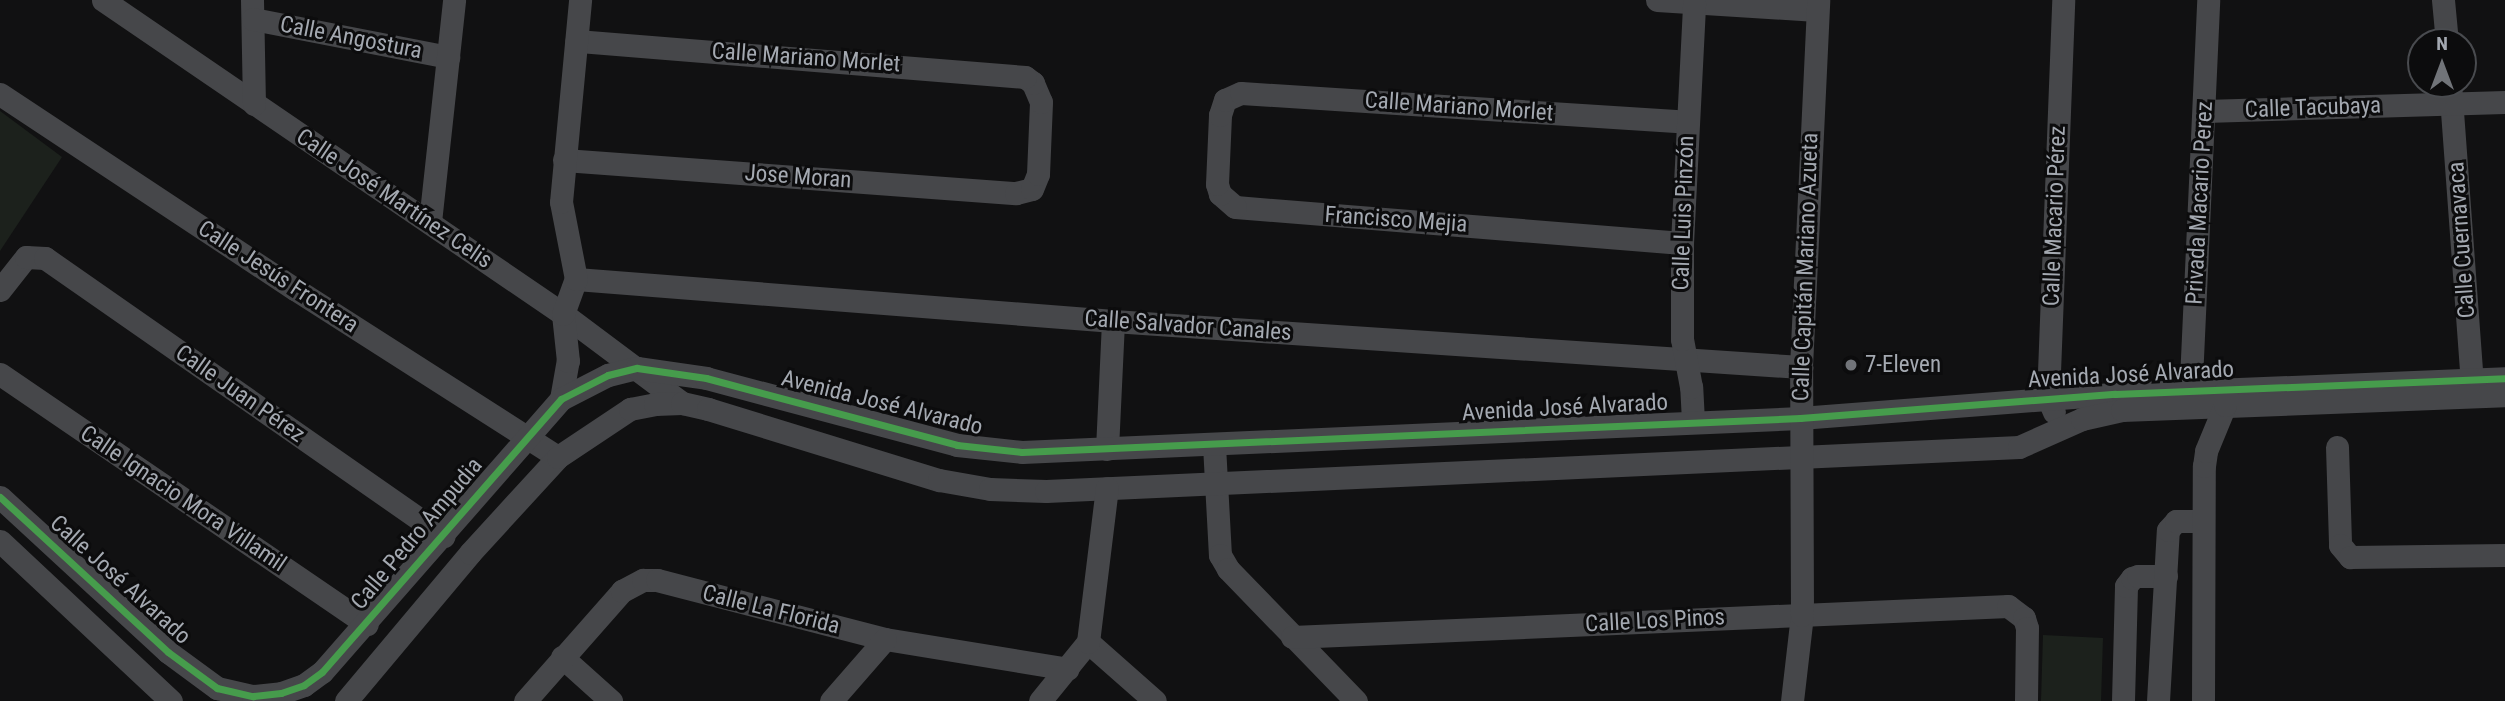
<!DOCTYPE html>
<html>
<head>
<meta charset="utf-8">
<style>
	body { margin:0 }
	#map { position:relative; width:2505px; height:701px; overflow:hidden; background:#111112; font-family:"Roboto Condensed",sans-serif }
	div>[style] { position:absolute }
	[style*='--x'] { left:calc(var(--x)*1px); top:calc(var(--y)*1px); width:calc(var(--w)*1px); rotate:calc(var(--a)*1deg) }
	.green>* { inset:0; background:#1c211c }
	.minor>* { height:23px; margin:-11.5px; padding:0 11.5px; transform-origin:11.5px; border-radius:11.5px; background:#46474a }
	.cycleway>* { height:7px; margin:-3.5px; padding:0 3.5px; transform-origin:3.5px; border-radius:3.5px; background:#469c4c }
	.dots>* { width:19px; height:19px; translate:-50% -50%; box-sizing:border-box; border:4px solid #0c0c0d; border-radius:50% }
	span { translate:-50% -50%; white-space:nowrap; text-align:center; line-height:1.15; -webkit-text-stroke:6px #0c0c0d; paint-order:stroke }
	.street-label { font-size:23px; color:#a4a9b1 }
	.poi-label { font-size:23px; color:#a4a9b1 }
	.left { translate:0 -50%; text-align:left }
	.north { position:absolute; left:2407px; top:28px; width:70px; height:70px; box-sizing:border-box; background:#0c0c0d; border:2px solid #494b4f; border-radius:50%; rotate:0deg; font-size:19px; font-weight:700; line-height:28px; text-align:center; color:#a4a9b1 }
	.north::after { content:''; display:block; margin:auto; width:24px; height:32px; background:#717479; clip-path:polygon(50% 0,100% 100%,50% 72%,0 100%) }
</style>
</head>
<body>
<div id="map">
	<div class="green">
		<i style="clip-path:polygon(0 111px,62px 157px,0 251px)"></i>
		<i style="clip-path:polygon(2043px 635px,2103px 638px,2101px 701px,2041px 701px)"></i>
	</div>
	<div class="minor">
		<i style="--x:103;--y:0;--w:557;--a:34.32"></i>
		<i style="--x:563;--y:314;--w:149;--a:36.8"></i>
		<i style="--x:252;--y:0;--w:104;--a:88.9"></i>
		<i style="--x:1657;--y:0;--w:160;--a:3.6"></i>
		<i style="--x:2443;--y:0;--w:42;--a:84.6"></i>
		<i style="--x:253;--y:19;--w:199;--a:11"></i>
		<i style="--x:2450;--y:84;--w:312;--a:85.8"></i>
		<i style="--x:0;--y:94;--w:354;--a:33.5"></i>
		<i style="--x:295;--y:289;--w:312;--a:32.6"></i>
		<i style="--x:2205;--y:111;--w:300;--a:-1.7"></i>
		<i style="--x:564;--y:160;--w:453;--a:4.2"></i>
		<i style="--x:1016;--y:193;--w:16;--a:-14"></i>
		<i style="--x:1032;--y:189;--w:16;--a:-68"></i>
		<i style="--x:1038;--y:174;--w:72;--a:-87.6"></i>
		<i style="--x:1041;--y:102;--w:21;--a:-113"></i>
		<i style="--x:1033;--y:83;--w:10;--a:-143"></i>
		<i style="--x:1025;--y:77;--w:450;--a:-175.4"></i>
		<i style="--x:430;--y:222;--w:223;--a:-83.8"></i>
		<i style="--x:1682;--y:243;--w:448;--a:-175.4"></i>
		<i style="--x:1235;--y:207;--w:20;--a:-139"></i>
		<i style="--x:1220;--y:194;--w:10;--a:-107"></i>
		<i style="--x:1217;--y:184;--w:69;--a:-87.5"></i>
		<i style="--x:1220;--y:115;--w:16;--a:-72"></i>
		<i style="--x:1225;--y:100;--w:17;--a:-24"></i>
		<i style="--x:1241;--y:93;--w:447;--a:3.7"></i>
		<i style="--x:576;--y:279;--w:539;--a:4.47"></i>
		<i style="--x:1113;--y:321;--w:690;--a:3.83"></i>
		<i style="--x:0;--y:290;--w:42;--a:-51.8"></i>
		<i style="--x:26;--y:257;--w:19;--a:3"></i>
		<i style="--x:45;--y:258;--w:486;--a:34.9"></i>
		<i style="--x:0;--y:374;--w:444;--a:34.3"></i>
		<i style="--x:561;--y:399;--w:39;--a:-80"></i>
		<i style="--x:568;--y:361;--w:47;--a:-96.1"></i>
		<i style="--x:563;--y:314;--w:37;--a:-70"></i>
		<i style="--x:576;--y:279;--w:78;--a:-101"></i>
		<i style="--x:561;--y:202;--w:203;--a:-84.6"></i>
		<i style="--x:2190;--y:402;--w:402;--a:-87.4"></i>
		<i style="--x:2054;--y:412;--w:15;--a:-113"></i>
		<i style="--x:2048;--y:398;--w:398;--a:-87.8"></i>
		<i style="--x:1693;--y:421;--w:34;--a:-93"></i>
		<i style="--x:1691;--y:387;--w:49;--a:-100.6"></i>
		<i style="--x:1682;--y:339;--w:96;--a:-90"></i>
		<i style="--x:1682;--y:243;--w:240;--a:-87.1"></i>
		<i style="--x:1214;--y:445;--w:110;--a:86.9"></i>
		<i style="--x:1220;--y:555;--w:16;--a:60"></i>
		<i style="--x:1228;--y:569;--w:184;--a:45.9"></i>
		<i style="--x:2337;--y:447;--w:98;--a:88.2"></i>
		<i style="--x:2340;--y:545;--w:16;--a:50"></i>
		<i style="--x:2350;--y:557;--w:155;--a:-0.7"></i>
		<i style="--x:1107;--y:449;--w:128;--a:-87.3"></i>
		<i style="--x:0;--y:497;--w:229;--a:42.7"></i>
		<i style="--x:168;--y:652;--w:61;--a:36.3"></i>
		<i style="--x:217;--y:688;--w:37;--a:13"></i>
		<i style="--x:253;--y:696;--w:28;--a:-6"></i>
		<i style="--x:281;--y:693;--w:24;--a:-19"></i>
		<i style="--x:304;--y:685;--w:22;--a:-36"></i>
		<i style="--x:322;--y:672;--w:363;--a:-48.8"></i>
		<i style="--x:561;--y:399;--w:53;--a:-27.1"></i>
		<i style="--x:608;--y:375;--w:30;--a:-14"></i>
		<i style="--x:637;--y:368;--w:70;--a:8.2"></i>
		<i style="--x:706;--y:378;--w:260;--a:14.9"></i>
		<i style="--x:957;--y:445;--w:65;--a:6.1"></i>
		<i style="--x:1022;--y:452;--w:779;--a:-2.5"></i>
		<i style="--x:1800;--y:418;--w:316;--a:-4.4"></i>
		<i style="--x:2115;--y:394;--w:390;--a:-2.3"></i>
		<i style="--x:0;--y:541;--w:234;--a:43.1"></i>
		<i style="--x:1292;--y:637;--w:717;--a:-2.48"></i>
		<i style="--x:2008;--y:606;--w:20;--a:37"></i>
		<i style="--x:2024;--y:618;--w:10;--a:73"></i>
		<i style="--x:2027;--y:628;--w:73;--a:90.8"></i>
		<i style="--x:1088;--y:642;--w:89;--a:41.4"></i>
		<i style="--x:562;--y:657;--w:66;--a:41.9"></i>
		<i style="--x:346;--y:701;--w:193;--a:-50"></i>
		<i style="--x:470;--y:553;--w:130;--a:-47.5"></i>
		<i style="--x:558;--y:457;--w:87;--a:-33.7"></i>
		<i style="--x:630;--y:409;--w:25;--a:-11"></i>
		<i style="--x:655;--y:404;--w:27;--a:-2"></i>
		<i style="--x:682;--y:403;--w:27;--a:13"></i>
		<i style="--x:708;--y:409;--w:242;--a:17.1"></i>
		<i style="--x:939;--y:480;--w:52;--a:10"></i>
		<i style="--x:990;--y:489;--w:56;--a:2"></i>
		<i style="--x:1046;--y:491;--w:974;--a:-2.59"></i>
		<i style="--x:2019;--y:447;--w:69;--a:-24"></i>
		<i style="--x:2082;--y:419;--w:41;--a:-12.7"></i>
		<i style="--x:2122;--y:410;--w:383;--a:-2.2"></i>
		<i style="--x:525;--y:701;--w:147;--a:-48.6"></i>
		<i style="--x:622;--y:591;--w:24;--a:-28"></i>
		<i style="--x:643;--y:580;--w:14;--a:0"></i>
		<i style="--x:657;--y:580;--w:236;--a:14.5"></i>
		<i style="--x:885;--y:639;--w:185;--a:9.3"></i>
		<i style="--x:831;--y:701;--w:82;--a:-48.9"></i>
		<i style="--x:1040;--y:701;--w:76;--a:-50.9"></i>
		<i style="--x:1088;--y:642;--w:155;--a:-83"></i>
		<i style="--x:1792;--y:701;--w:87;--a:-83.4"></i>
		<i style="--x:1802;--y:615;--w:248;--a:-90.2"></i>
		<i style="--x:1801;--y:367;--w:367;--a:-87.3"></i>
		<i style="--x:2123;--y:701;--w:115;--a:-88.5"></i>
		<i style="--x:2126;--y:586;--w:10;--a:-53"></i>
		<i style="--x:2132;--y:578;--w:6;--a:-18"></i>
		<i style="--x:2138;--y:576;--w:28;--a:0"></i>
		<i style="--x:2158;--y:701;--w:171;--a:-86.7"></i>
		<i style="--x:2168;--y:530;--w:12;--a:-48"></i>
		<i style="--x:2176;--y:521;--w:27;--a:0"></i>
		<i style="--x:2203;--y:701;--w:235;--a:-89.8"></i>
		<i style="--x:2204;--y:466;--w:15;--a:-82"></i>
		<i style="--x:2206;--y:451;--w:50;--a:-67.6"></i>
		<i style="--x:2225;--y:405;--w:13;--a:-90"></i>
	</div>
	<div class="cycleway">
		<i style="--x:0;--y:497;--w:229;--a:42.7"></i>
		<i style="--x:168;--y:652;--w:61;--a:36.3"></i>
		<i style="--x:217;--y:688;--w:37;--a:13"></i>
		<i style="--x:253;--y:696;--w:28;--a:-6"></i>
		<i style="--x:281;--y:693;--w:24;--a:-19"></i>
		<i style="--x:304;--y:685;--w:22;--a:-36"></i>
		<i style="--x:322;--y:672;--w:363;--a:-48.8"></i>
		<i style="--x:561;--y:399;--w:53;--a:-27.1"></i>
		<i style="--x:608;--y:375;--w:30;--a:-14"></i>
		<i style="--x:637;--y:368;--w:70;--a:8.2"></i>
		<i style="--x:706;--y:378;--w:260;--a:14.9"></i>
		<i style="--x:957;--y:445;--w:65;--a:6.1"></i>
		<i style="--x:1022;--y:452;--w:779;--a:-2.5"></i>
		<i style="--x:1800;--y:418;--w:316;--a:-4.4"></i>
		<i style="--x:2115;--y:394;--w:390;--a:-2.3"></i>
	</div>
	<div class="dots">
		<i style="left:1851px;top:365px;background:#717479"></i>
	</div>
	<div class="street-label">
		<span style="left:351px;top:38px;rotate:11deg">Calle Angostura</span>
		<span style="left:806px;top:58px;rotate:4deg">Calle Mariano Morlet</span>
		<span style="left:1459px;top:107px;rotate:4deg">Calle Mariano Morlet</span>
		<span style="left:2313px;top:108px;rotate:-2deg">Calle Tacubaya</span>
		<span style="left:798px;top:177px;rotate:4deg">Jose Moran</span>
		<span style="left:394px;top:199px;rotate:34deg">Calle José Martínez Celis</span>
		<span style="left:2200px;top:203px;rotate:-87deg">Privada Macario Perez</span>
		<span style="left:1684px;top:213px;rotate:-88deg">Calle Luis Pinzón</span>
		<span style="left:2055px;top:216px;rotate:-88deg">Calle Macario Pérez</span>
		<span style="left:1396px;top:220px;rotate:4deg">Francisco Mejia</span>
		<span style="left:2462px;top:240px;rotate:-94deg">Calle Cuernavaca</span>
		<span style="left:1806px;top:267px;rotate:-88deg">Calle Capitán Mariano Azueta</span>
		<span style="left:278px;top:277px;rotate:33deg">Calle Jesús Frontera</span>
		<span style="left:1188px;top:326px;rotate:4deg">Calle Salvador Canales</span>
		<span style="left:2131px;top:375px;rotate:-3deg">Avenida José Alvarado</span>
		<span style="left:240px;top:394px;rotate:35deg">Calle Juan Pérez</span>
		<span style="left:882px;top:403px;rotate:14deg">Avenida José Alvarado</span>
		<span style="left:1565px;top:408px;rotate:-3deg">Avenida José Alvarado</span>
		<span style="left:183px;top:499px;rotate:34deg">Calle Ignacio Mora Villamil</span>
		<span style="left:417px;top:534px;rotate:-50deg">Calle Pedro Ampudia</span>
		<span style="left:120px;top:580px;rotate:42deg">Calle José Alvarado</span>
		<span style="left:771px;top:610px;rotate:14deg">Calle La Florida</span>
		<span style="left:1655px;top:621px;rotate:-3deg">Calle Los Pinos</span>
	</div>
	<div class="poi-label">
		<span class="left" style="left:1865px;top:365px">7-Eleven</span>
	</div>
	<div class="north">N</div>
</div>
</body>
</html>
